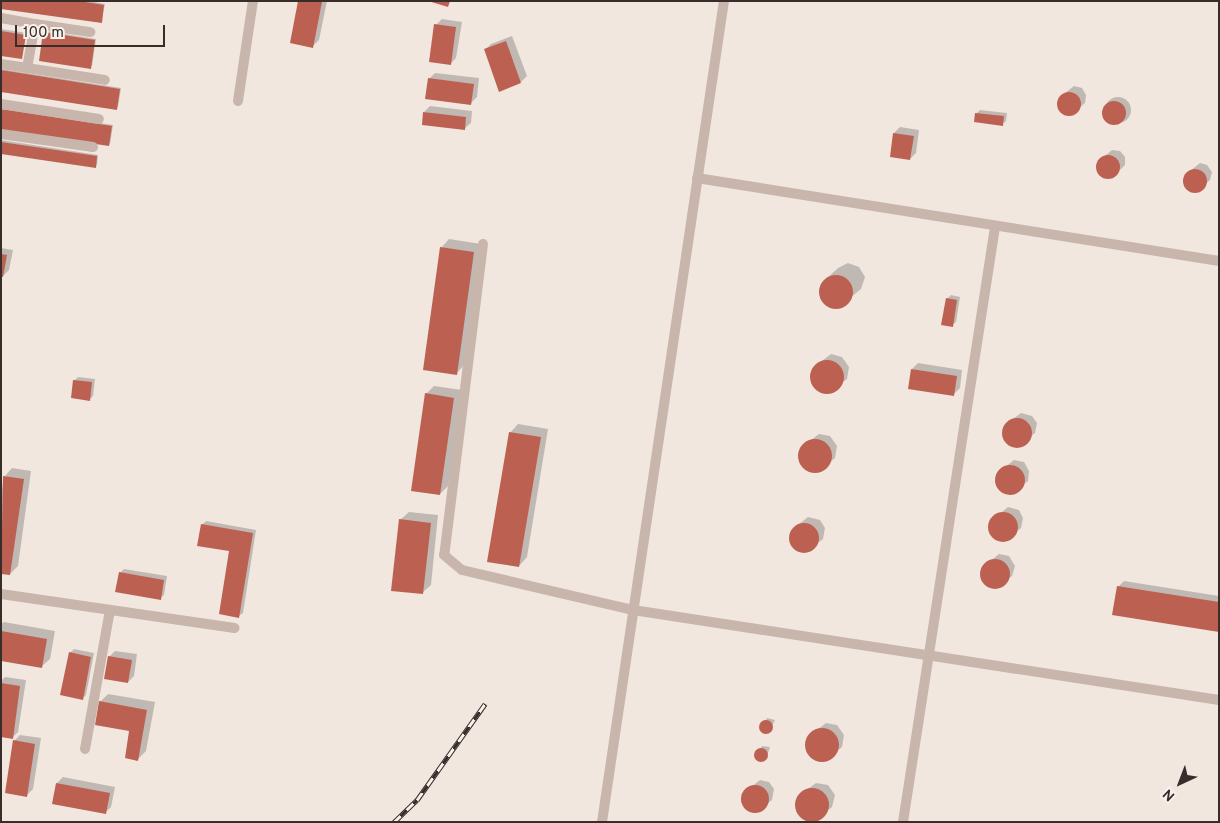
<!DOCTYPE html>
<html>
<head>
<meta charset="utf-8">
<style>
	body { margin:0 }
	#map { position:relative; width:1220px; height:823px; overflow:hidden; background:#f1e7df; font-family:Overpass,sans-serif }
	div>[style] { position:absolute }
	[style*='--x'] { left:calc(var(--x)*1px); top:calc(var(--y)*1px); width:calc(var(--w)*1px); rotate:calc(var(--a)*1deg) }
	.shadow>* { inset:0; background:#0003 }
	.round { border-radius:50% }
	.building>* { inset:0; background:#bc6152 }
	.minor>* { height:10px; margin:-5px; padding:0 5px; transform-origin:5px; border-radius:5px; background:#c8b6ac }
	.rail>* { height:5px; margin-top:-2.5px; transform-origin:0; background:repeating-linear-gradient(90deg,#f9f1eb 0 9px,#372d2a 0 18px); box-sizing:border-box; border-block:1px solid #372d2a }
	span { translate:-50% -50%; white-space:nowrap; text-align:center; line-height:1.15; -webkit-text-stroke:5px #f9f1eb; paint-order:stroke }
	.frame { position:absolute; inset:0; border:2px solid #372d2a; pointer-events:none }
	.north { position:absolute; left:1155px; top:758px; width:50px; height:50px; -webkit-text-stroke:4px #f9f1eb; paint-order:stroke; rotate:223deg; font-size:14px; font-weight:700; line-height:20px; text-align:center; color:#372d2a }
	.north::after { content:''; display:block; margin:auto; width:18px; height:22px; background:#372d2a; clip-path:polygon(50% 0,100% 100%,50% 72%,0 100%) }
	.scale { position:absolute; left:15px; top:25px; width:150px; height:22px; box-sizing:border-box; border:2px solid #372d2a; border-top:0; padding-left:6px; font-size:15px; line-height:18px; white-space:nowrap; color:#372d2a; -webkit-text-stroke:4px #f9f1eb; paint-order:stroke }
</style>
</head>
<body>
<div id="map">
	<div class="shadow">
		<i style="clip-path:polygon(1px 1px,89px 1px,105px 4px,101px 22px)"></i>
		<i style="clip-path:polygon(299px 1px,327px 1px,319px 40px,313px 46px)"></i>
		<i style="clip-path:polygon(442px 19px,462px 22px,456px 58px,450px 64px,436px 25px)"></i>
		<i style="clip-path:polygon(1px 29px,27px 33px,21px 58px,1px 54px)"></i>
		<i style="clip-path:polygon(46px 31px,96px 39px,92px 66px,45px 33px)"></i>
		<i style="clip-path:polygon(512px 36px,527px 76px,521px 82px,485px 50px,491px 44px)"></i>
		<i style="clip-path:polygon(1px 69px,121px 88px,118px 107px,1px 91px)"></i>
		<i style="clip-path:polygon(435px 73px,479px 78px,477px 97px,471px 103px,429px 79px)"></i>
		<i style="clip-path:polygon(1074px 86px,1082px 88px,1086px 95px,1085px 103px,1071px 115px,1063px 113px,1058px 106px,1059px 98px)"></i>
		<i class="round" style="left:1105px;top:97px;width:26px;height:26px"></i>
		<i style="clip-path:polygon(430px 106px,472px 111px,471px 123px,464px 129px,424px 112px)"></i>
		<i style="clip-path:polygon(1px 108px,113px 125px,110px 144px,109px 145px)"></i>
		<i style="clip-path:polygon(980px 110px,1007px 113px,1006px 121px,1002px 124px,976px 114px)"></i>
		<i style="clip-path:polygon(900px 127px,919px 130px,916px 153px,910px 159px,894px 133px)"></i>
		<i style="clip-path:polygon(1px 140px,98px 155px,97px 165px,1px 153px)"></i>
		<i style="clip-path:polygon(1112px 150px,1120px 151px,1125px 157px,1125px 165px,1112px 178px,1103px 177px,1098px 169px,1099px 161px)"></i>
		<i style="clip-path:polygon(1200px 163px,1207px 165px,1212px 172px,1210px 180px,1198px 191px,1189px 190px,1184px 183px,1185px 175px)"></i>
		<i style="clip-path:polygon(449px 239px,481px 244px,464px 365px,456px 374px,441px 248px)"></i>
		<i style="clip-path:polygon(1px 248px,13px 250px,9px 270px,3px 276px)"></i>
		<i style="clip-path:polygon(848px 263px,859px 267px,865px 277px,861px 289px,839px 307px,826px 304px,820px 293px,825px 280px,838px 268px)"></i>
		<i style="clip-path:polygon(951px 295px,960px 297px,956px 322px,952px 325px,947px 299px)"></i>
		<i style="clip-path:polygon(831px 354px,842px 357px,849px 367px,847px 379px,830px 392px,817px 389px,811px 380px,814px 367px)"></i>
		<i style="clip-path:polygon(918px 363px,962px 370px,960px 388px,954px 394px,912px 369px)"></i>
		<i style="clip-path:polygon(78px 377px,95px 379px,93px 396px,90px 399px,74px 381px)"></i>
		<i style="clip-path:polygon(434px 386px,462px 390px,448px 486px,440px 494px,426px 394px)"></i>
		<i style="clip-path:polygon(1021px 413px,1032px 416px,1037px 423px,1035px 433px,1019px 446px,1010px 444px,1004px 435px,1006px 424px)"></i>
		<i style="clip-path:polygon(518px 424px,548px 429px,527px 557px,519px 566px,510px 433px)"></i>
		<i style="clip-path:polygon(819px 434px,830px 436px,837px 446px,835px 458px,818px 472px,805px 469px,799px 460px,802px 447px)"></i>
		<i style="clip-path:polygon(1014px 460px,1024px 462px,1029px 471px,1028px 481px,1012px 493px,1002px 491px,997px 483px,998px 473px)"></i>
		<i style="clip-path:polygon(12px 468px,31px 471px,18px 566px,10px 574px,1px 573px,1px 495px,4px 477px)"></i>
		<i style="clip-path:polygon(1008px 507px,1019px 510px,1023px 518px,1021px 528px,1006px 540px,996px 539px,990px 530px,992px 520px)"></i>
		<i style="clip-path:polygon(409px 512px,438px 515px,431px 585px,422px 593px,400px 520px)"></i>
		<i style="clip-path:polygon(808px 517px,820px 520px,825px 528px,823px 539px,807px 551px,795px 549px,790px 540px,793px 529px)"></i>
		<i style="clip-path:polygon(206px 521px,256px 530px,243px 613px,239px 616px,231px 550px,202px 525px)"></i>
		<i style="clip-path:polygon(999px 554px,1009px 556px,1015px 566px,1012px 576px,997px 587px,988px 586px,982px 577px,983px 567px)"></i>
		<i style="clip-path:polygon(124px 569px,167px 576px,164px 595px,160px 598px,120px 573px)"></i>
		<i style="clip-path:polygon(1124px 581px,1219px 596px,1219px 631px,1118px 587px)"></i>
		<i style="clip-path:polygon(4px 622px,55px 631px,50px 659px,41px 667px,1px 659px,1px 624px)"></i>
		<i style="clip-path:polygon(74px 649px,94px 653px,86px 695px,82px 699px,70px 653px)"></i>
		<i style="clip-path:polygon(115px 651px,137px 654px,134px 676px,128px 682px,109px 657px)"></i>
		<i style="clip-path:polygon(5px 677px,26px 680px,18px 732px,12px 738px,1px 736px,1px 681px)"></i>
		<i style="clip-path:polygon(108px 694px,155px 702px,146px 751px,138px 759px,131px 730px,100px 702px)"></i>
		<i style="clip-path:polygon(767px 718px,775px 720px,769px 732px,761px 730px)"></i>
		<i style="clip-path:polygon(826px 723px,837px 725px,844px 735px,842px 747px,825px 761px,812px 758px,806px 748px,808px 737px)"></i>
		<i style="clip-path:polygon(20px 735px,41px 738px,33px 789px,27px 795px,14px 741px)"></i>
		<i style="clip-path:polygon(762px 746px,770px 747px,766px 759px,757px 758px)"></i>
		<i style="clip-path:polygon(63px 777px,115px 787px,111px 807px,105px 813px,57px 783px)"></i>
		<i style="clip-path:polygon(760px 780px,769px 782px,774px 789px,772px 800px,756px 811px,748px 809px,743px 801px,746px 791px)"></i>
		<i style="clip-path:polygon(816px 783px,828px 785px,835px 795px,832px 807px,815px 821px,803px 818px,797px 808px,800px 795px)"></i>
	</div>
	<div class="building">
		<i style="clip-path:polygon(1px 1px,79px 1px,104px 5px,102px 23px,1px 9px)"></i>
		<i style="clip-path:polygon(298px 1px,322px 2px,313px 48px,290px 43px)"></i>
		<i style="clip-path:polygon(428px 1px,450px 1px,448px 7px)"></i>
		<i style="clip-path:polygon(434px 24px,456px 27px,451px 65px,429px 62px)"></i>
		<i style="clip-path:polygon(1px 31px,26px 35px,22px 59px,1px 56px)"></i>
		<i style="clip-path:polygon(43px 32px,95px 40px,91px 69px,39px 61px)"></i>
		<i style="clip-path:polygon(506px 41px,521px 83px,499px 92px,484px 49px)"></i>
		<i style="clip-path:polygon(1px 70px,120px 89px,117px 110px,1px 92px)"></i>
		<i style="clip-path:polygon(428px 78px,474px 84px,471px 105px,425px 99px)"></i>
		<i class="round" style="left:1057px;top:92px;width:24px;height:24px"></i>
		<i class="round" style="left:1102px;top:101px;width:24px;height:24px"></i>
		<i style="clip-path:polygon(1px 109px,112px 126px,109px 146px,1px 130px)"></i>
		<i style="clip-path:polygon(423px 112px,466px 117px,465px 130px,422px 125px)"></i>
		<i style="clip-path:polygon(975px 113px,1004px 116px,1003px 126px,974px 122px)"></i>
		<i style="clip-path:polygon(893px 133px,914px 136px,910px 160px,890px 157px)"></i>
		<i style="clip-path:polygon(1px 142px,97px 156px,96px 168px,1px 154px)"></i>
		<i class="round" style="left:1096px;top:155px;width:24px;height:24px"></i>
		<i class="round" style="left:1183px;top:169px;width:24px;height:24px"></i>
		<i style="clip-path:polygon(440px 247px,474px 252px,457px 375px,423px 370px)"></i>
		<i style="clip-path:polygon(1px 254px,7px 255px,3px 277px,1px 277px)"></i>
		<i class="round" style="left:819px;top:275px;width:34px;height:34px"></i>
		<i style="clip-path:polygon(946px 298px,957px 300px,953px 327px,941px 325px)"></i>
		<i class="round" style="left:810px;top:360px;width:34px;height:34px"></i>
		<i style="clip-path:polygon(911px 369px,957px 376px,954px 396px,908px 389px)"></i>
		<i style="clip-path:polygon(73px 380px,92px 382px,90px 401px,71px 398px)"></i>
		<i style="clip-path:polygon(425px 393px,454px 398px,440px 495px,411px 491px)"></i>
		<i class="round" style="left:1002px;top:418px;width:30px;height:30px"></i>
		<i style="clip-path:polygon(509px 432px,541px 437px,519px 567px,487px 562px)"></i>
		<i class="round" style="left:798px;top:439px;width:34px;height:34px"></i>
		<i class="round" style="left:995px;top:465px;width:30px;height:30px"></i>
		<i style="clip-path:polygon(3px 476px,24px 479px,10px 575px,1px 574px)"></i>
		<i class="round" style="left:988px;top:512px;width:30px;height:30px"></i>
		<i style="clip-path:polygon(399px 519px,431px 523px,423px 594px,391px 591px)"></i>
		<i class="round" style="left:789px;top:523px;width:30px;height:30px"></i>
		<i style="clip-path:polygon(201px 524px,253px 533px,239px 618px,219px 614px,229px 551px,197px 546px)"></i>
		<i class="round" style="left:980px;top:559px;width:30px;height:30px"></i>
		<i style="clip-path:polygon(119px 572px,164px 580px,161px 600px,115px 592px)"></i>
		<i style="clip-path:polygon(1117px 586px,1219px 602px,1219px 632px,1112px 615px)"></i>
		<i style="clip-path:polygon(1px 631px,47px 639px,42px 668px,1px 661px)"></i>
		<i style="clip-path:polygon(69px 652px,91px 657px,83px 700px,60px 695px)"></i>
		<i style="clip-path:polygon(108px 656px,132px 660px,128px 683px,104px 679px)"></i>
		<i style="clip-path:polygon(1px 683px,20px 686px,13px 739px,1px 737px)"></i>
		<i style="clip-path:polygon(99px 701px,147px 710px,138px 761px,125px 758px,129px 731px,95px 725px)"></i>
		<i class="round" style="left:759px;top:720px;width:14px;height:14px"></i>
		<i class="round" style="left:805px;top:728px;width:34px;height:34px"></i>
		<i style="clip-path:polygon(13px 740px,35px 744px,27px 797px,5px 793px)"></i>
		<i class="round" style="left:754px;top:748px;width:14px;height:14px"></i>
		<i style="clip-path:polygon(56px 783px,110px 793px,106px 814px,52px 804px)"></i>
		<i class="round" style="left:741px;top:785px;width:28px;height:28px"></i>
		<i class="round" style="left:795px;top:788px;width:34px;height:34px"></i>
	</div>
	<div class="minor">
		<i style="--x:1;--y:18;--w:35;--a:10"></i>
		<i style="--x:35;--y:24;--w:45;--a:100.3"></i>
		<i style="--x:35;--y:24;--w:56;--a:8.3"></i>
		<i style="--x:1;--y:64;--w:105;--a:8.7"></i>
		<i style="--x:238;--y:101;--w:101;--a:-81.5"></i>
		<i style="--x:1;--y:104;--w:99;--a:8.7"></i>
		<i style="--x:1;--y:134;--w:93;--a:8"></i>
		<i style="--x:697;--y:178;--w:529;--a:9.03"></i>
		<i style="--x:483;--y:244;--w:313;--a:97.1"></i>
		<i style="--x:444;--y:555;--w:23;--a:40"></i>
		<i style="--x:462;--y:570;--w:176;--a:13.2"></i>
		<i style="--x:633;--y:610;--w:593;--a:8.73"></i>
		<i style="--x:1;--y:594;--w:236;--a:8.3"></i>
		<i style="--x:85;--y:749;--w:141;--a:-79.8"></i>
		<i style="--x:602;--y:822;--w:830;--a:-81.55"></i>
		<i style="--x:903;--y:822;--w:602;--a:-81.21"></i>
	</div>
	<div class="rail">
		<i style="--x:394;--y:822;--w:32;--a:-44"></i>
		<i style="--x:417;--y:800;--w:118;--a:-54.7"></i>
	</div>
	<div class="frame"></div>
	<div class="north">N</div>
	<div class="scale">100 m</div>
</div>
</body>
</html>
